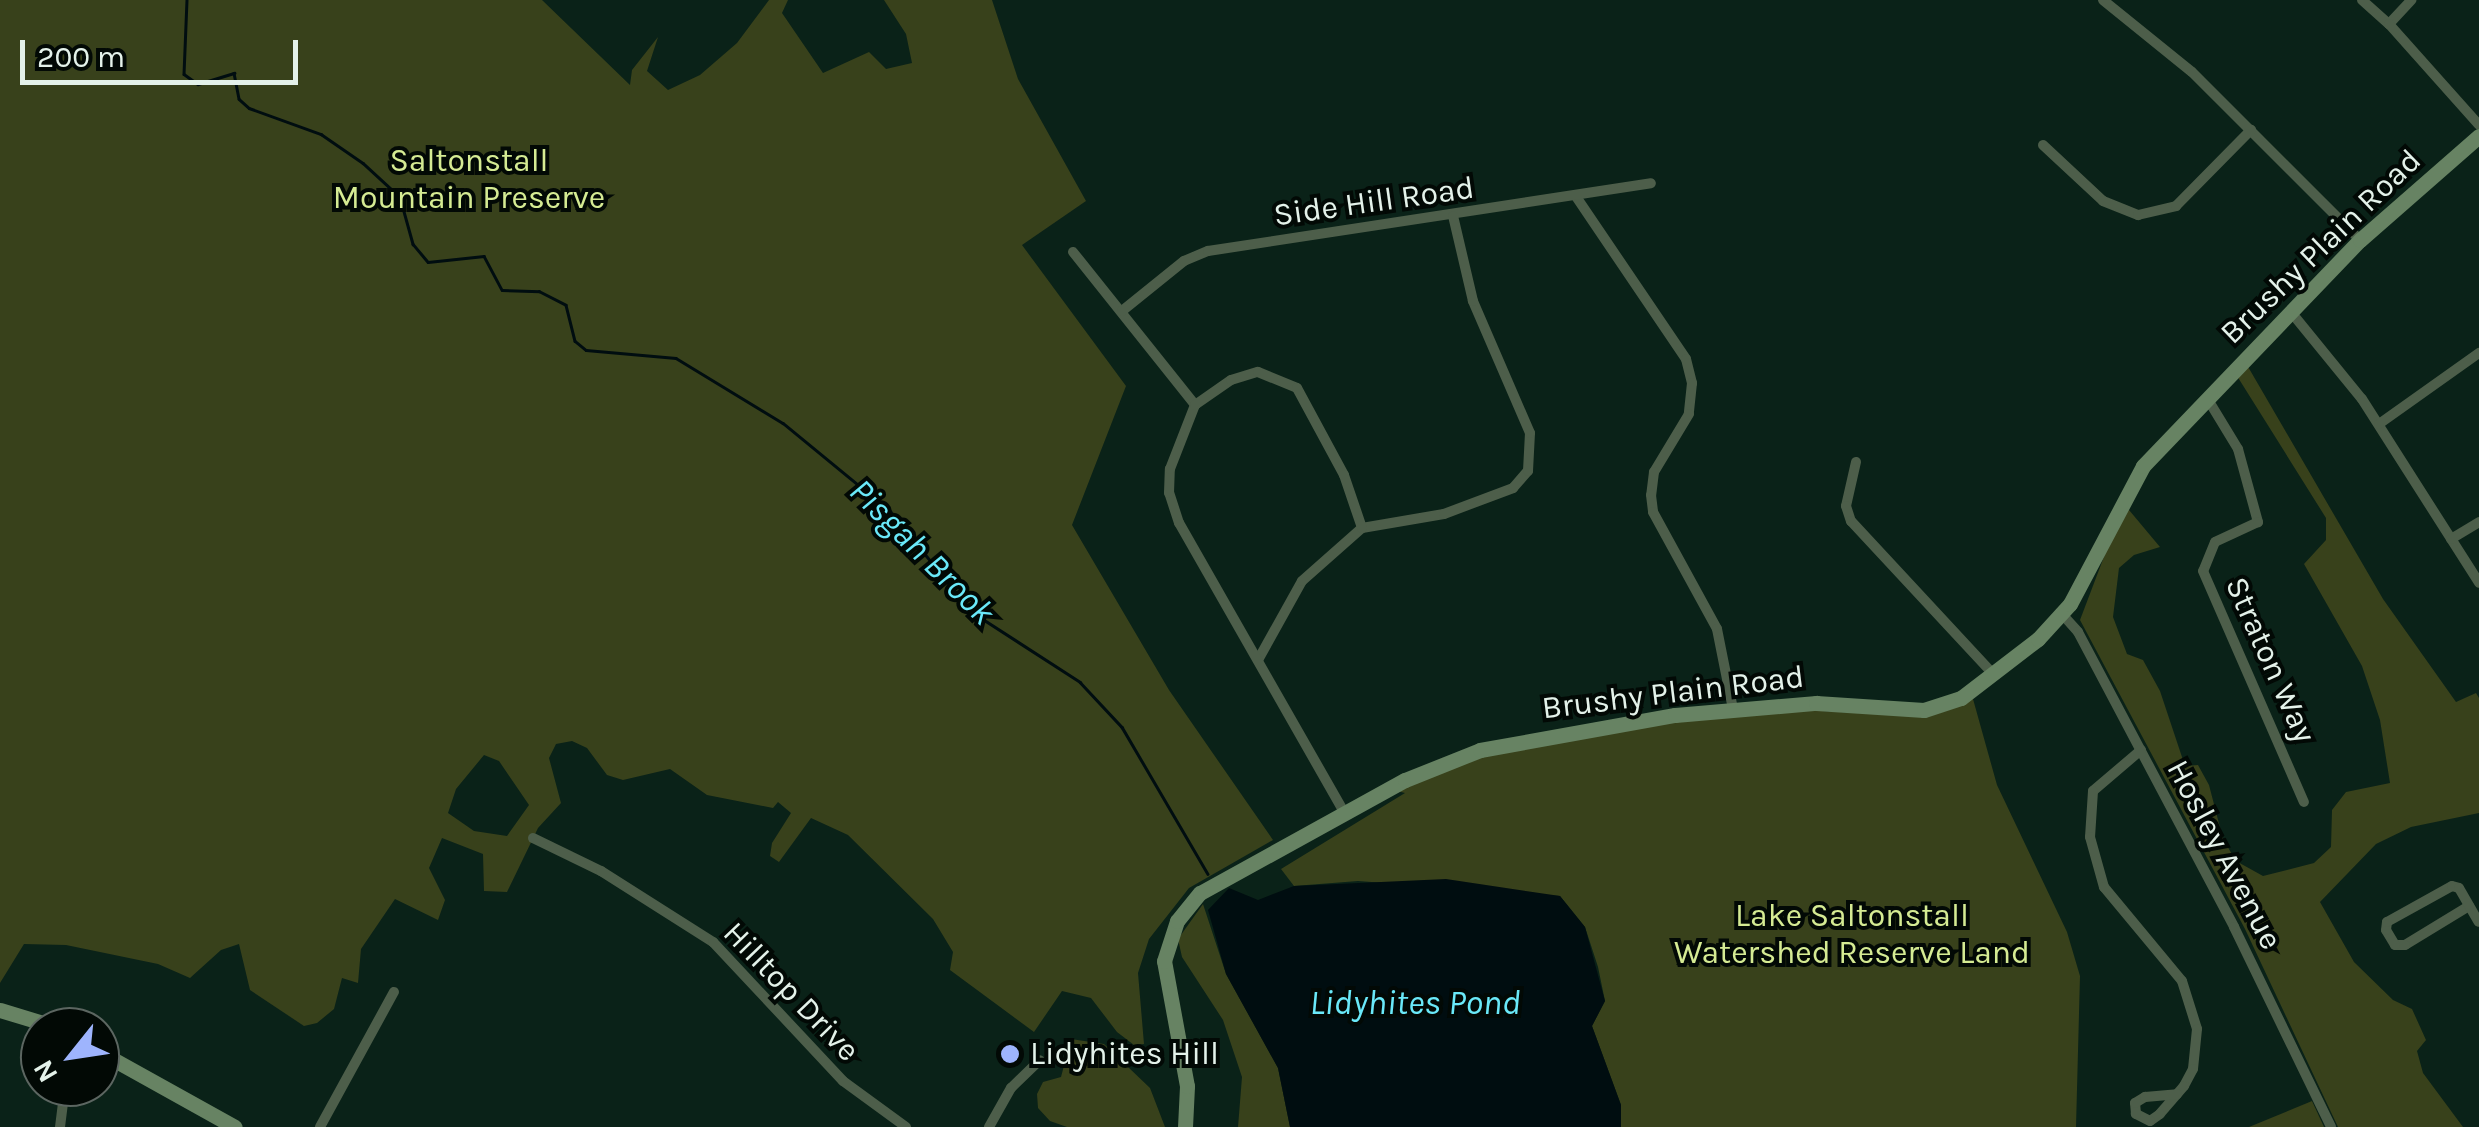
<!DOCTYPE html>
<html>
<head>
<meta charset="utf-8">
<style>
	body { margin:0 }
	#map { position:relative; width:2479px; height:1127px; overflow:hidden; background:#0a2218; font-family:Karla,sans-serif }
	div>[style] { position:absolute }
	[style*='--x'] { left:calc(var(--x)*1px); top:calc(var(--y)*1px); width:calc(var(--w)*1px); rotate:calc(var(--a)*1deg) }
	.green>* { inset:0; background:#38411b }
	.water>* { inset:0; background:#000d10 }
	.stream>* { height:2.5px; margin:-1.25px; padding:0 1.25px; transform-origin:1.25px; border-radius:1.25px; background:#000d10 }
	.street>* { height:10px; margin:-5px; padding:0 5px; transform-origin:5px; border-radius:5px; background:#4d5e4a }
	.secondary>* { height:15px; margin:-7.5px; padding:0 7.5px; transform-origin:7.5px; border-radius:7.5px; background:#678363 }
	.dots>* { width:28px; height:28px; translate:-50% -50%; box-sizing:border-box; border:5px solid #020905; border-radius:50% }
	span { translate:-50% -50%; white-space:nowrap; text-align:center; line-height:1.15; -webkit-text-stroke:8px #020905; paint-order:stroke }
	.park-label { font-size:32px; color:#d5eb93 }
	.street-label { font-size:32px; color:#e4f2ea }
	.poi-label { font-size:32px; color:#e4f2ea }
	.left { translate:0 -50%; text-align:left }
	.water-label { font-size:35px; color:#6ae9f9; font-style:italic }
	.north { position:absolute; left:20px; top:1007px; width:100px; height:100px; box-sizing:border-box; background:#020905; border:2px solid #5c6661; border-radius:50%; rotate:240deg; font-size:28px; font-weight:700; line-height:40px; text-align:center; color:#e4f2ea }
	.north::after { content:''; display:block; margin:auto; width:35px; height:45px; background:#9eb4fd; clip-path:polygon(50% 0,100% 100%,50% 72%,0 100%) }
	.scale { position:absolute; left:20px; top:40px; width:278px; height:45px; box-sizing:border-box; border:5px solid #e4f2ea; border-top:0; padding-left:12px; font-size:30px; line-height:35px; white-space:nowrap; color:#e4f2ea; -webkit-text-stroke:8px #020905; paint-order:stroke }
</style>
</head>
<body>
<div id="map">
	<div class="green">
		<i style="clip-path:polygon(evenodd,0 0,542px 0,630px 85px,632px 70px,658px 37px,647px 71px,668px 90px,700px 75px,737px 43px,769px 0,788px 0,782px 13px,823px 73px,869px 52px,886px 69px,912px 63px,906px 34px,884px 0,992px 0,1018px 79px,1086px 201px,1022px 245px,1126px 386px,1072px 525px,1169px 690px,1273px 840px,1189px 888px,1149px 939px,1138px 973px,1144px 1044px,1134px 1045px,1117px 1032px,1091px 998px,1062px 991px,1034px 1032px,950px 970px,953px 952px,933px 919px,848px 835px,811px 818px,779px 862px,770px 856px,772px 843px,791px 813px,778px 802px,773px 808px,707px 795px,670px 769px,623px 780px,607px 775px,587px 748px,572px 741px,556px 744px,549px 758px,561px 803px,538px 828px,507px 892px,484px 891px,483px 854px,442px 838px,429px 868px,445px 900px,438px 920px,395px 899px,361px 949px,358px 983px,342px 978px,334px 1009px,317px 1023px,304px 1026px,250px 990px,239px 944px,221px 950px,190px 978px,158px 964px,66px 945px,24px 944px,0 983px,0 0,484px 755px,499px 761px,529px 805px,507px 836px,474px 831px,448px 813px,456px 789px,484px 755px)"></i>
		<i style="clip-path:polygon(2247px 365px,2383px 599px,2456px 702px,2476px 693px,2479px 698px,2479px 813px,2411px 827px,2376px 844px,2320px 902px,2354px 962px,2393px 1000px,2412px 1009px,2426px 1040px,2417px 1051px,2423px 1073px,2463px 1127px,2338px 1127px,2245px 929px,2080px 620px,2124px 504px,2160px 547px,2134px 555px,2119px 568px,2113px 617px,2127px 654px,2143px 660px,2160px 691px,2185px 766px,2198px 765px,2209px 785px,2223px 839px,2236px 861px,2263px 876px,2314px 863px,2331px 847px,2332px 810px,2346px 792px,2390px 783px,2380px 720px,2362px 666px,2304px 564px,2326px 540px,2326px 518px,2237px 376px)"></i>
		<i style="clip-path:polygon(1973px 699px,1997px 785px,2067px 932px,2080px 976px,2076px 1127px,1621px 1127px,1621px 1105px,1592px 1026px,1605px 1001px,1598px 967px,1585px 927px,1560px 896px,1358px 881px,1294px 886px,1281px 869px,1405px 793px,1397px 791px,1483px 756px,1669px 721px,1787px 709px,1927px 717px)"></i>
		<i style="clip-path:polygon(1203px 904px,1226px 974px,1278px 1068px,1290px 1127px,1238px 1127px,1242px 1077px,1223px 1020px,1182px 957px,1178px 939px)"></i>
		<i style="clip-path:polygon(1071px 1039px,1104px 1044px,1150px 1088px,1165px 1127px,1067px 1127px,1050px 1121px,1038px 1108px,1037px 1094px,1043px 1082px,1061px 1077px)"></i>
		<i style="clip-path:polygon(2312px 1101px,2324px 1127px,2249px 1127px)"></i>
	</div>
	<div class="water">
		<i style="clip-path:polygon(1446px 879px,1560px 896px,1585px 927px,1605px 1001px,1592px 1026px,1621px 1105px,1621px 1127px,1290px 1127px,1278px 1068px,1226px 974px,1208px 910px,1229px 888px,1258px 900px,1294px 886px)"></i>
	</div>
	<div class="stream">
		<i style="--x:187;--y:0;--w:74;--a:92.3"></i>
		<i style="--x:184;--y:74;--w:17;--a:36"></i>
		<i style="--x:198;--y:84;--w:38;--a:-17"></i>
		<i style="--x:234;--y:73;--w:26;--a:79"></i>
		<i style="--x:239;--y:99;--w:13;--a:42"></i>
		<i style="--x:249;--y:108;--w:77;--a:19.9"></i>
		<i style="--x:321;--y:134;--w:51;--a:34.6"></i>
		<i style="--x:363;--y:163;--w:50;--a:42.6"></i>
		<i style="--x:400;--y:197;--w:49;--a:74.5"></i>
		<i style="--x:413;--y:244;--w:23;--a:50"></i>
		<i style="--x:428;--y:262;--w:56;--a:-6.1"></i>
		<i style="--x:484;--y:256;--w:38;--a:62"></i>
		<i style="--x:502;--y:290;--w:37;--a:2"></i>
		<i style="--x:539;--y:291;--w:30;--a:27"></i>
		<i style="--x:566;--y:305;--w:37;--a:76"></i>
		<i style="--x:575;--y:341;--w:14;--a:39"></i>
		<i style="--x:586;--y:350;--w:90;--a:5.1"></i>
		<i style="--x:676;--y:358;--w:125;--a:31.3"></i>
		<i style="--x:783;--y:423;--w:139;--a:39.4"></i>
		<i style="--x:890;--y:511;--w:130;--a:50.9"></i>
		<i style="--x:972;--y:612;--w:129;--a:32.9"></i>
		<i style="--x:1080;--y:682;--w:62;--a:47"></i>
		<i style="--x:1122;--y:727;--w:170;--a:59.7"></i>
	</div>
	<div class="street">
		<i style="--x:2103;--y:0;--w:114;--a:39"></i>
		<i style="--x:2192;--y:72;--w:238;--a:45"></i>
		<i style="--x:2362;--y:0;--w:36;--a:42"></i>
		<i style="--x:2389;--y:24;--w:33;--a:-47"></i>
		<i style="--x:2389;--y:24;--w:135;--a:48.3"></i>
		<i style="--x:2043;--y:145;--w:82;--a:43"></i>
		<i style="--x:2103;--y:201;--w:38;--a:22"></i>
		<i style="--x:2138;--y:215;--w:39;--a:-13"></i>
		<i style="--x:2176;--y:206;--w:107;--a:-45.4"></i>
		<i style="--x:1577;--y:198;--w:194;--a:55.9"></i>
		<i style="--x:1686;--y:359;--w:25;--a:76"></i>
		<i style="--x:1692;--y:383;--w:31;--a:96"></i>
		<i style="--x:1689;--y:414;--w:68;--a:121.1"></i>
		<i style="--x:1654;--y:472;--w:23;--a:97"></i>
		<i style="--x:1651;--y:495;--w:17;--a:83"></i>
		<i style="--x:1653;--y:512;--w:133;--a:61.3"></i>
		<i style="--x:1717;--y:629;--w:82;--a:78.7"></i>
		<i style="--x:1073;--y:252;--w:196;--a:51.4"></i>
		<i style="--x:1122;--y:311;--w:80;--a:-38.9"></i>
		<i style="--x:1184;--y:261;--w:26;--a:-23"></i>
		<i style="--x:1208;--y:251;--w:448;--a:-8.7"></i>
		<i style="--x:2291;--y:312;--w:112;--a:50.8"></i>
		<i style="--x:2362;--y:399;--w:218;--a:57.5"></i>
		<i style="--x:2207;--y:398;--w:60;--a:58.7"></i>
		<i style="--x:2238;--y:449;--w:76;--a:74.7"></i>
		<i style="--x:2258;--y:522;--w:47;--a:155.1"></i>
		<i style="--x:2215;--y:542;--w:31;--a:112"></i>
		<i style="--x:2203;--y:571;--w:252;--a:66.4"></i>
		<i style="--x:2379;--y:424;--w:123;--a:-35.4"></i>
		<i style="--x:1856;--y:462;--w:45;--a:102.8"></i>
		<i style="--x:1846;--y:506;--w:16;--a:72"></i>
		<i style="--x:1851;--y:521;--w:210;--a:47.1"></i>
		<i style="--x:2451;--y:539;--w:33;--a:-31"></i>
		<i style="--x:2062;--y:614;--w:24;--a:48"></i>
		<i style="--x:2078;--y:632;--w:334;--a:62.1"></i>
		<i style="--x:2234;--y:927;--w:222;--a:64.1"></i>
		<i style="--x:1258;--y:660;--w:90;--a:-60.9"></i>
		<i style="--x:1302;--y:581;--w:80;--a:-41.5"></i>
		<i style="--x:1362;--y:528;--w:83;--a:-9.7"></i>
		<i style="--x:1444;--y:514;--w:74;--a:-20.6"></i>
		<i style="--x:1513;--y:488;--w:23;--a:-49"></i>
		<i style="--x:1528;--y:471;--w:38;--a:-87"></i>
		<i style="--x:1530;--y:433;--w:144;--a:-113.4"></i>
		<i style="--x:1473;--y:301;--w:87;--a:-103.2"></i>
		<i style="--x:2141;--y:750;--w:63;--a:139.5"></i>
		<i style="--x:2093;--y:791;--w:46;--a:93.7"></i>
		<i style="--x:2090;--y:837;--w:52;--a:74.4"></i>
		<i style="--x:2104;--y:887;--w:122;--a:50.3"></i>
		<i style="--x:2182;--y:981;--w:50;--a:72.6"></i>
		<i style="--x:2197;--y:1029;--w:40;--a:95.7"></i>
		<i style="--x:2193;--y:1069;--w:19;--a:118"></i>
		<i style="--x:2184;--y:1086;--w:37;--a:131"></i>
		<i style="--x:2160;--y:1114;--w:12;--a:145"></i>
		<i style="--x:2150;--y:1121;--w:16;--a:-153"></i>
		<i style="--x:2136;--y:1114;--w:11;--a:-95"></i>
		<i style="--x:2135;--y:1103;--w:12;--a:-31"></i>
		<i style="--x:2145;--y:1097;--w:32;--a:-5"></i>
		<i style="--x:1344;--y:812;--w:333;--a:-119.7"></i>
		<i style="--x:1179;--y:523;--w:32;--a:-108"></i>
		<i style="--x:1169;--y:493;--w:24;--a:-88"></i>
		<i style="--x:1170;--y:469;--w:69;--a:-68.7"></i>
		<i style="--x:1195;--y:405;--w:44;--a:-34.8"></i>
		<i style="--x:1231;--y:380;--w:28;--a:-17"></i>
		<i style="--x:1258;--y:372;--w:42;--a:22.3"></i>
		<i style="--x:1297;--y:388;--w:99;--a:61.6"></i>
		<i style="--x:1344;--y:475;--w:56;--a:71.2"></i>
		<i style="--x:533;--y:838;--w:76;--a:25.9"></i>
		<i style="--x:601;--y:871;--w:133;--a:32.4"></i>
		<i style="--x:713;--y:942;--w:190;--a:46.9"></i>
		<i style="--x:843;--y:1081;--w:78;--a:36.1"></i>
		<i style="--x:2469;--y:906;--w:75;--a:148.6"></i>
		<i style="--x:2405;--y:945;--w:10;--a:180"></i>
		<i style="--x:2395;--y:945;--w:17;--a:-121"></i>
		<i style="--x:2386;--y:930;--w:8;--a:-83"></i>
		<i style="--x:2387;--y:922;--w:74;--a:-29"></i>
		<i style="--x:2452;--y:886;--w:7;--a:16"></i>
		<i style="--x:2459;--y:888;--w:39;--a:60"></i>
		<i style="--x:60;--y:1127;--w:40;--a:-82.9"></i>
		<i style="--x:320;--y:1127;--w:154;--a:-61.3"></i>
		<i style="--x:989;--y:1127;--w:45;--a:-60.6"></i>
		<i style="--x:1011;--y:1088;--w:40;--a:-44"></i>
	</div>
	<div class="secondary">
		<i style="--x:0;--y:1010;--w:59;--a:16.9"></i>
		<i style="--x:100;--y:1052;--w:154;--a:29.1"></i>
		<i style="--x:1185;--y:1127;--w:41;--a:-87.2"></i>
		<i style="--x:1187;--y:1086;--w:127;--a:-100.4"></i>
		<i style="--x:1164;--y:961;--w:42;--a:-72"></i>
		<i style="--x:1177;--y:921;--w:36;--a:-51"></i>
		<i style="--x:1200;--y:893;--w:234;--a:-28.9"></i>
		<i style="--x:1405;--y:780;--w:81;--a:-21.8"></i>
		<i style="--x:1480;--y:750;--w:198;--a:-10.2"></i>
		<i style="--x:1675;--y:715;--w:142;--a:-4.9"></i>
		<i style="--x:1816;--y:703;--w:108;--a:3.7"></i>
		<i style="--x:1924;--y:710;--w:39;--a:-18"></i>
		<i style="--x:1961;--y:698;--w:97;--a:-37.5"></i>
		<i style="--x:2038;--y:639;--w:47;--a:-47.6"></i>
		<i style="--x:2070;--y:604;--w:156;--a:-62.1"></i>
		<i style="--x:2143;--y:466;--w:313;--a:-46.2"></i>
		<i style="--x:2360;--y:240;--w:158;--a:-41.2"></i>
	</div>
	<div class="dots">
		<i style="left:1010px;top:1054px;background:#9eb4fd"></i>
	</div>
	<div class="park-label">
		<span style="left:469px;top:180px">Saltonstall<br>Mountain Preserve</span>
		<span style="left:1852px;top:935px">Lake Saltonstall<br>Watershed Reserve Land</span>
	</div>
	<div class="street-label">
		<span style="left:1374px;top:202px;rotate:-8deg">Side Hill Road</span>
		<span style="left:2321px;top:247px;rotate:-44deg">Brushy Plain Road</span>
		<span style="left:2270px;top:660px;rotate:66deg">Straton Way</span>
		<span style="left:1673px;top:693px;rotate:-7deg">Brushy Plain Road</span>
		<span style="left:2224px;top:855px;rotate:62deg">Hosley Avenue</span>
		<span style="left:791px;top:992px;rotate:46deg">Hilltop Drive</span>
	</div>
	<div class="poi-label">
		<span class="left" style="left:1030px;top:1054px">Lidyhites Hill</span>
	</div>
	<div class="water-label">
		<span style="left:922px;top:552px;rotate:45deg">Pisgah Brook</span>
		<span style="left:1415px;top:1003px">Lidyhites Pond</span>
	</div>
	<div class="north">N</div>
	<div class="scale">200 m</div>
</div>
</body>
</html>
